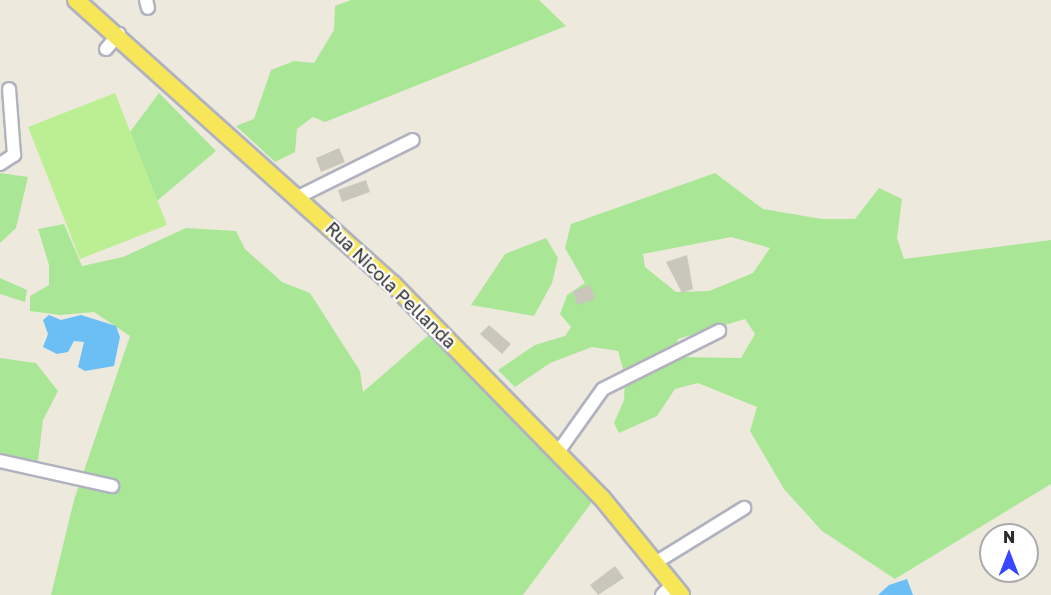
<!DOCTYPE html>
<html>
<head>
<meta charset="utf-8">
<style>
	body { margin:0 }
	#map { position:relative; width:1051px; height:595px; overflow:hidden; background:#eee9dd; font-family:"Golos Text",sans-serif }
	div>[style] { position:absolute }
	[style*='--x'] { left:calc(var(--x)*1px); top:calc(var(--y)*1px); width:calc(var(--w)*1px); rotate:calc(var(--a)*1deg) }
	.green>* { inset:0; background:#a9e797 }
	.pitch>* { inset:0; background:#bcef93 }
	.water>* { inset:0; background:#6cbff5 }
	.building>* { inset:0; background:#c9c7bc }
	.roads { filter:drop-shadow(2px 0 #b1b2c0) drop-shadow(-2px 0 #b1b2c0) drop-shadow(0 2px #b1b2c0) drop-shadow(0 -2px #b1b2c0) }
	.minor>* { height:12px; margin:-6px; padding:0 6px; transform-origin:6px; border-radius:6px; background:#fff }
	.major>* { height:16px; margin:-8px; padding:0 8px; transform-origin:8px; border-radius:8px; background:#f8e659 }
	span { translate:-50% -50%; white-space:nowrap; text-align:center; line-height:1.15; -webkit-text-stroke:4.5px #fff; paint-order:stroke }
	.street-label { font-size:18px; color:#2c2c2c }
	.north { position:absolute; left:979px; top:523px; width:60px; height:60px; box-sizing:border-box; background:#fff; border:2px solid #ababab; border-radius:50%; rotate:0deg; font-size:16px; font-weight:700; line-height:24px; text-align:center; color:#2c2c2c }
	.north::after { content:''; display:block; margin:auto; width:21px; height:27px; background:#3946ff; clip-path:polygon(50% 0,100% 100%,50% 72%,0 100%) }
</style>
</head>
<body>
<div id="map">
	<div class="green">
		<i style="clip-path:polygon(351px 0,539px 0,566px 26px,325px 122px,313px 117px,297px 129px,295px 152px,275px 162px,236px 126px,254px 119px,271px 70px,294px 61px,314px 63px,334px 30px,335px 6px)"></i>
		<i style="clip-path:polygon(159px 93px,216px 151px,157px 201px,130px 132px)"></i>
		<i style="clip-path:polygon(0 173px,28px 177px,16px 228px,0 243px)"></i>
		<i style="clip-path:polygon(evenodd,715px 173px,763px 209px,822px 219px,855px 219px,879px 188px,902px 199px,897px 238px,904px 259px,1051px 240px,1051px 484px,895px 579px,822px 531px,784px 489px,750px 431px,757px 407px,698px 383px,675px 389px,657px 416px,619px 433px,614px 423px,624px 400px,625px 376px,618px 351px,592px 347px,550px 363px,515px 387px,498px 370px,535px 345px,565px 336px,571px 327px,560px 314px,567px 295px,585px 283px,565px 248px,571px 224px,715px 173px,731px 237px,770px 248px,753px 273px,709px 291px,676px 292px,645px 267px,643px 254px,731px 237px,715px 173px,745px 319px,755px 334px,741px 358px,679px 357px,675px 349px,678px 339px,745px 319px)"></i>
		<i style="clip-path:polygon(64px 224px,82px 266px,123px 257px,186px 228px,236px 231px,245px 249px,282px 282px,310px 293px,360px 371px,363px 392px,431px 333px,592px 502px,523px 595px,51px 595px,74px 500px,130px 336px,94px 312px,60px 315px,30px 311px,30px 296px,49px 285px,49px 265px,38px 229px)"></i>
		<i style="clip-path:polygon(546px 238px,558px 258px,552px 283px,534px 316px,471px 305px,505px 254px)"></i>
		<i style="clip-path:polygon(0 278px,27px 290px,25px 302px,0 294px)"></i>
		<i style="clip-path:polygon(0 358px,36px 363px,58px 391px,43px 420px,38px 461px,22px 468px,0 463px)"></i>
	</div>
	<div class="pitch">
		<i style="clip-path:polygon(115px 93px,167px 225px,80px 259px,28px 127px)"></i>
	</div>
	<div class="water">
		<i style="clip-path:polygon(49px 315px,61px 320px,81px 315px,116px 326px,120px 337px,114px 366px,85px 371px,78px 367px,84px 342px,74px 341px,68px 352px,57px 354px,43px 347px,48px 334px,43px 320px)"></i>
		<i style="clip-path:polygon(907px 579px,913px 595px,878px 595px,889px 585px)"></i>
	</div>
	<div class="building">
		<i style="clip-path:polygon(339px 148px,345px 162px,321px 172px,316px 158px)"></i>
		<i style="clip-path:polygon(366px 180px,370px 192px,342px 202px,338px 190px)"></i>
		<i style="clip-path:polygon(687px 255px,693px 289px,682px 293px,666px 262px)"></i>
		<i style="clip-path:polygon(590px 285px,595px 299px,577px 305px,573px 291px)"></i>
		<i style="clip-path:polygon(489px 325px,511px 344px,502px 354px,480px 334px)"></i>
		<i style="clip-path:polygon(615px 566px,624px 578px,598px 595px,590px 585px)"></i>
	</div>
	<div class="roads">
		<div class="minor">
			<i style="--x:146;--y:0;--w:8;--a:76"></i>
			<i style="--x:106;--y:49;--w:20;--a:-49"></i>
			<i style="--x:0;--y:164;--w:17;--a:-33"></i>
			<i style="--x:14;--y:155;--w:66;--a:-94.3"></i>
			<i style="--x:298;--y:197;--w:128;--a:-26.4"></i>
			<i style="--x:558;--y:452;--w:77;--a:-54.5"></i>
			<i style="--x:603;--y:389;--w:130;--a:-26.6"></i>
			<i style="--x:0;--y:461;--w:115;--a:12.6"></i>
			<i style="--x:655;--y:563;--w:105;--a:-31.7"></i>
			<i style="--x:662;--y:595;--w:14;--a:-45"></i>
		</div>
		<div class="major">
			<i style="--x:76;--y:0;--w:426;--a:41.9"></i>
			<i style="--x:393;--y:284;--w:299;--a:45.7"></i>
			<i style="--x:602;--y:498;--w:125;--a:50.8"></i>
		</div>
	</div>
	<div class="street-label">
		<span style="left:391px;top:285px;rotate:44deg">Rua Nicola Pellanda</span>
	</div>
	<div class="north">N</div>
</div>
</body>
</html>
